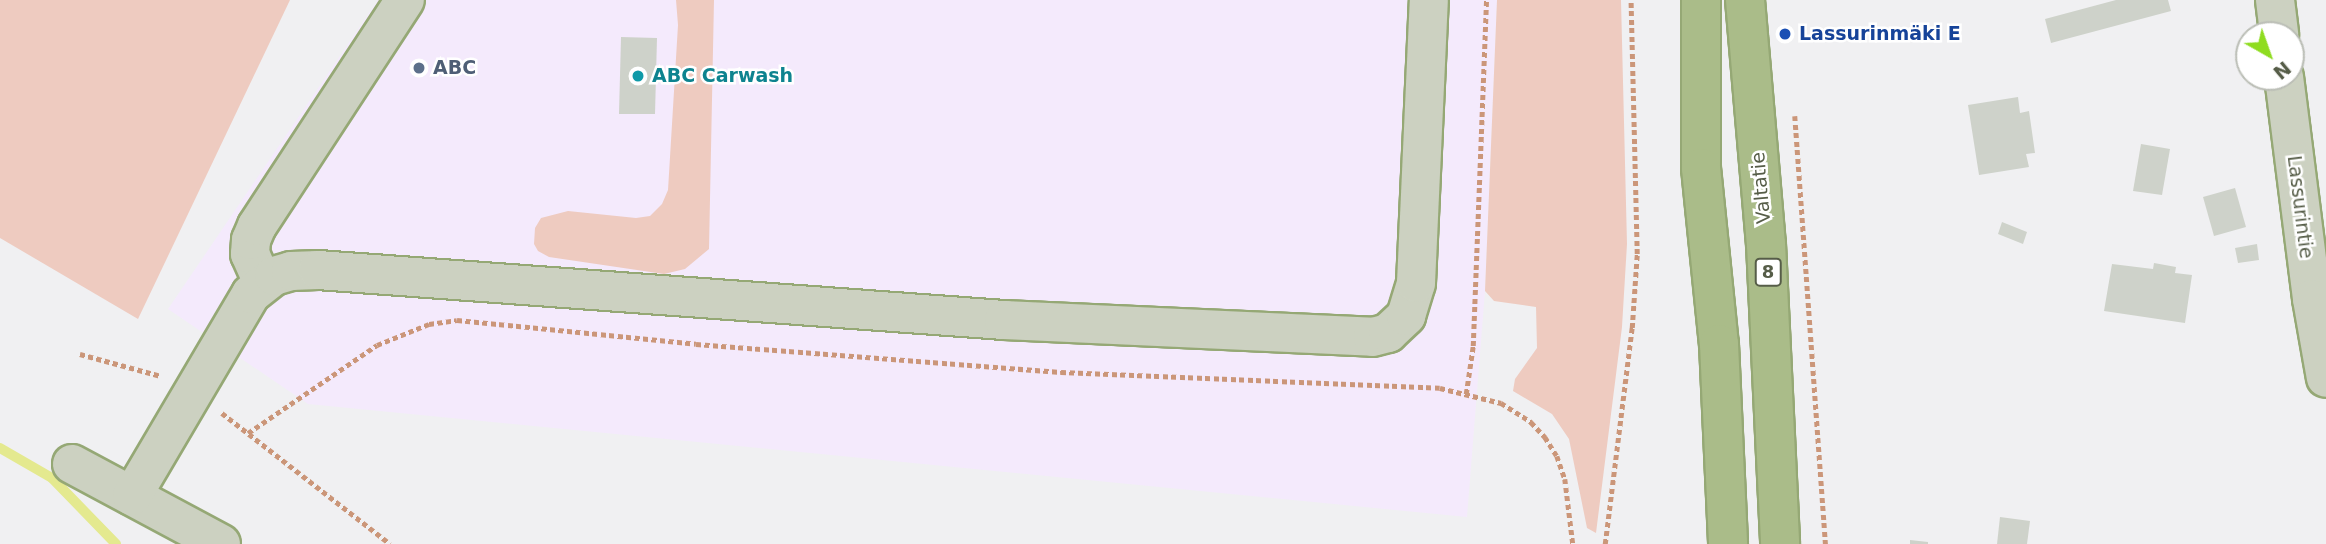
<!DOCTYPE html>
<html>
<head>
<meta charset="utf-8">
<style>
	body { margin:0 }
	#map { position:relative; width:2326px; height:544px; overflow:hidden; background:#f0f0f2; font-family:"DejaVu Sans",sans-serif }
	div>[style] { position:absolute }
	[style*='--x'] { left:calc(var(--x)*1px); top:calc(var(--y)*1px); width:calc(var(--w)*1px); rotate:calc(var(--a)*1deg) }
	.commercial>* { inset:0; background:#f4eafc }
	.green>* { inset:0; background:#eecbc0 }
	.stream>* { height:10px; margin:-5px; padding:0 5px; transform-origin:5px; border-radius:5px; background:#e4e98f }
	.building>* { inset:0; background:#ced2ca }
	.path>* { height:4.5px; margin-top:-2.25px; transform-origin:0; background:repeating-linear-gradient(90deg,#cb9679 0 5px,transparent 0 8.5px) }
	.roads { filter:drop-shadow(2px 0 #95a875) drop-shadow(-2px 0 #95a875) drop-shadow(0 2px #95a875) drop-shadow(0 -2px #95a875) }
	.minor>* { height:38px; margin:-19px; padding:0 19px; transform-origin:19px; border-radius:19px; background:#ccd1c1 }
	.highway>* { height:38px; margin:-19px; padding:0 19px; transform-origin:19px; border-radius:19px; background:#aabc89 }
	.dots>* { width:19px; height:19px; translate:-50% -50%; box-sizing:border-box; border:4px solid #fff; border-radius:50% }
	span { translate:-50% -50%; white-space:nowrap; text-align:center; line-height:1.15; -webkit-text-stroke:5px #fff; paint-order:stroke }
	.shield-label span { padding:2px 5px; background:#fff; border:2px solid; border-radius:5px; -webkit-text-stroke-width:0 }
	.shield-label { font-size:18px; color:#565d48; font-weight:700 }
	.transit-label { font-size:19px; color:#164399; font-weight:700 }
	.left { translate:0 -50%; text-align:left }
	.service-label { font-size:19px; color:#4e5e75; font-weight:700 }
	.culture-label { font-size:19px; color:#0d838f; font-weight:700 }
	.street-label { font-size:19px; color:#565d48 }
	.north { position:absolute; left:2235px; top:21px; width:70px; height:70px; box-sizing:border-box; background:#fff; border:2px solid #bbbeb6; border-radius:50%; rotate:140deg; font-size:19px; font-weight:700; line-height:28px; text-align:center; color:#565d48 }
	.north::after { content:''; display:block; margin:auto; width:24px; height:32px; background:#8fdc20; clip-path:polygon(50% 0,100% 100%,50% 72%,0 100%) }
</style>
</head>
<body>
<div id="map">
	<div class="commercial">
		<i style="clip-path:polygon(378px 0,1497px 0,1485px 291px,1467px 517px,308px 404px,168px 309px)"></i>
	</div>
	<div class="green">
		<i style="clip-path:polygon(0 0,290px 0,138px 319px,0 238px)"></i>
		<i style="clip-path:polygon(676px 0,714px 0,709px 249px,685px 269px,664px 274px,549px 257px,538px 251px,534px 244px,535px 228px,541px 218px,568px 211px,636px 218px,650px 216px,662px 204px,668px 190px,678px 25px)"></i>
		<i style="clip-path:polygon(1497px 0,1621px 0,1627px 244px,1622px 327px,1596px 533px,1587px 528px,1569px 439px,1552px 414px,1513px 391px,1515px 379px,1537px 348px,1536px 307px,1494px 301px,1485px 291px)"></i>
	</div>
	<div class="stream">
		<i style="--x:0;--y:448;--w:60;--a:30"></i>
		<i style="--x:52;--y:478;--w:92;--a:45.9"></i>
	</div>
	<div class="building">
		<i style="clip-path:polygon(2116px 0,2168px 0,2171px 11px,2051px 43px,2045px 19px)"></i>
		<i style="clip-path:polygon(621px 37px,657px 38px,655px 114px,619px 114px)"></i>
		<i style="clip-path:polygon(2018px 97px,2020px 113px,2029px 111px,2035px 153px,2026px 154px,2029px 167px,1979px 175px,1968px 105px)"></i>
		<i style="clip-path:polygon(2141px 144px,2170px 149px,2162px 195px,2133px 191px)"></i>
		<i style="clip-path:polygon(2235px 188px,2246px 227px,2214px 236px,2203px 197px)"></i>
		<i style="clip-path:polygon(2002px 222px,2027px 232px,2023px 244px,1998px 234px)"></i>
		<i style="clip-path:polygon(2257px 244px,2259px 260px,2238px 263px,2235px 248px)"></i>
		<i style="clip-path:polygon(2154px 263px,2176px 267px,2175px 273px,2192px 275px,2185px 323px,2104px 311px,2112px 264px,2153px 269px)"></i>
		<i style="clip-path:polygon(2000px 517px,2030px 521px,2027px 544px,1997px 544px)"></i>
		<i style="clip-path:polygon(1910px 540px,1928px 542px,1928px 544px,1910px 544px)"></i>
	</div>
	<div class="path">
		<i style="--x:1795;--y:116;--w:429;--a:85.9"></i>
		<i style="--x:80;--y:354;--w:84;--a:15.2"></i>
		<i style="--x:1466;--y:394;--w:49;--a:-81.7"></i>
		<i style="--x:1473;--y:346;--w:346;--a:-87.8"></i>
		<i style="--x:222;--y:413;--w:213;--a:37.9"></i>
		<i style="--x:248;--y:433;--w:156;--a:-34.3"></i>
		<i style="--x:377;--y:345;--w:56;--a:-22"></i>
		<i style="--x:429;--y:324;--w:28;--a:-8"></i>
		<i style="--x:457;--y:320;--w:240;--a:5.7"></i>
		<i style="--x:696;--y:344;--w:366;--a:4.4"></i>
		<i style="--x:1061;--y:372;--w:379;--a:2.4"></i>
		<i style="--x:1440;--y:388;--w:63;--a:13.8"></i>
		<i style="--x:1501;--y:403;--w:36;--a:32"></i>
		<i style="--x:1531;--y:422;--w:21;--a:47"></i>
		<i style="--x:1545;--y:437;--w:22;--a:58"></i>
		<i style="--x:1557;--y:456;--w:24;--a:71"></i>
		<i style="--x:1565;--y:479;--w:65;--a:83"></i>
		<i style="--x:1605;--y:544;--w:218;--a:-82.9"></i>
		<i style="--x:1632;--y:328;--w:74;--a:-86.1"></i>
		<i style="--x:1637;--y:254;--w:254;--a:-91.4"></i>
	</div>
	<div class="roads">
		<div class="minor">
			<i style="--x:2275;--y:0;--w:35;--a:83"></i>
			<i style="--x:2284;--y:77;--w:224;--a:82.8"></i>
			<i style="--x:2312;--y:299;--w:80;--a:80"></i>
			<i style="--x:263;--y:283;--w:32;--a:-114"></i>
			<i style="--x:250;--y:254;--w:14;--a:-86"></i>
			<i style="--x:251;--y:240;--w:15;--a:-67"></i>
			<i style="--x:257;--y:226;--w:270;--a:-56.8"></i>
			<i style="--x:72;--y:464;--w:169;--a:28.2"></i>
			<i style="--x:132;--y:496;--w:234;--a:-59.5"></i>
			<i style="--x:251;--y:294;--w:29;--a:-38"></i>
			<i style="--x:274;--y:276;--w:18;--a:-16"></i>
			<i style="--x:291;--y:271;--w:27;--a:-2"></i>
			<i style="--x:318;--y:270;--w:688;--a:4.17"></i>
			<i style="--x:1004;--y:320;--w:369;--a:2.6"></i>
			<i style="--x:1373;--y:337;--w:16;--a:-15"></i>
			<i style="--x:1388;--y:333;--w:25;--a:-43"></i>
			<i style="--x:1406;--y:316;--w:34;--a:-73"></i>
			<i style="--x:1416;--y:283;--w:283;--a:-87.4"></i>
		</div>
		<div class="highway">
			<i style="--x:1701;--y:0;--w:168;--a:90"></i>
			<i style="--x:1701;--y:168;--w:177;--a:84.2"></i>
			<i style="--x:1719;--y:344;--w:200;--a:87.4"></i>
			<i style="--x:1745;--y:0;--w:245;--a:85.1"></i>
			<i style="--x:1766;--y:244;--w:300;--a:87.3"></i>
		</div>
	</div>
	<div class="dots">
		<i style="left:1785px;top:34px;background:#1a4fb4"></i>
		<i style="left:419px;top:68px;background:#5c6f8a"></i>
		<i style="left:638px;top:76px;background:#0f9aa8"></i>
	</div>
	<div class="shield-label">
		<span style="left:1768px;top:272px">8</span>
	</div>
	<div class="transit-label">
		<span class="left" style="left:1799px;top:34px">Lassurinmäki E</span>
	</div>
	<div class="service-label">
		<span class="left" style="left:433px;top:68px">ABC</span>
	</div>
	<div class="culture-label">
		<span class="left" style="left:652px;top:76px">ABC Carwash</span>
	</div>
	<div class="street-label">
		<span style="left:1761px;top:188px;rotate:-95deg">Valtatie</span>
		<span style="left:2300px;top:207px;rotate:83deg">Lassurintie</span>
	</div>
	<div class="north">N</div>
</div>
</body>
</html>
